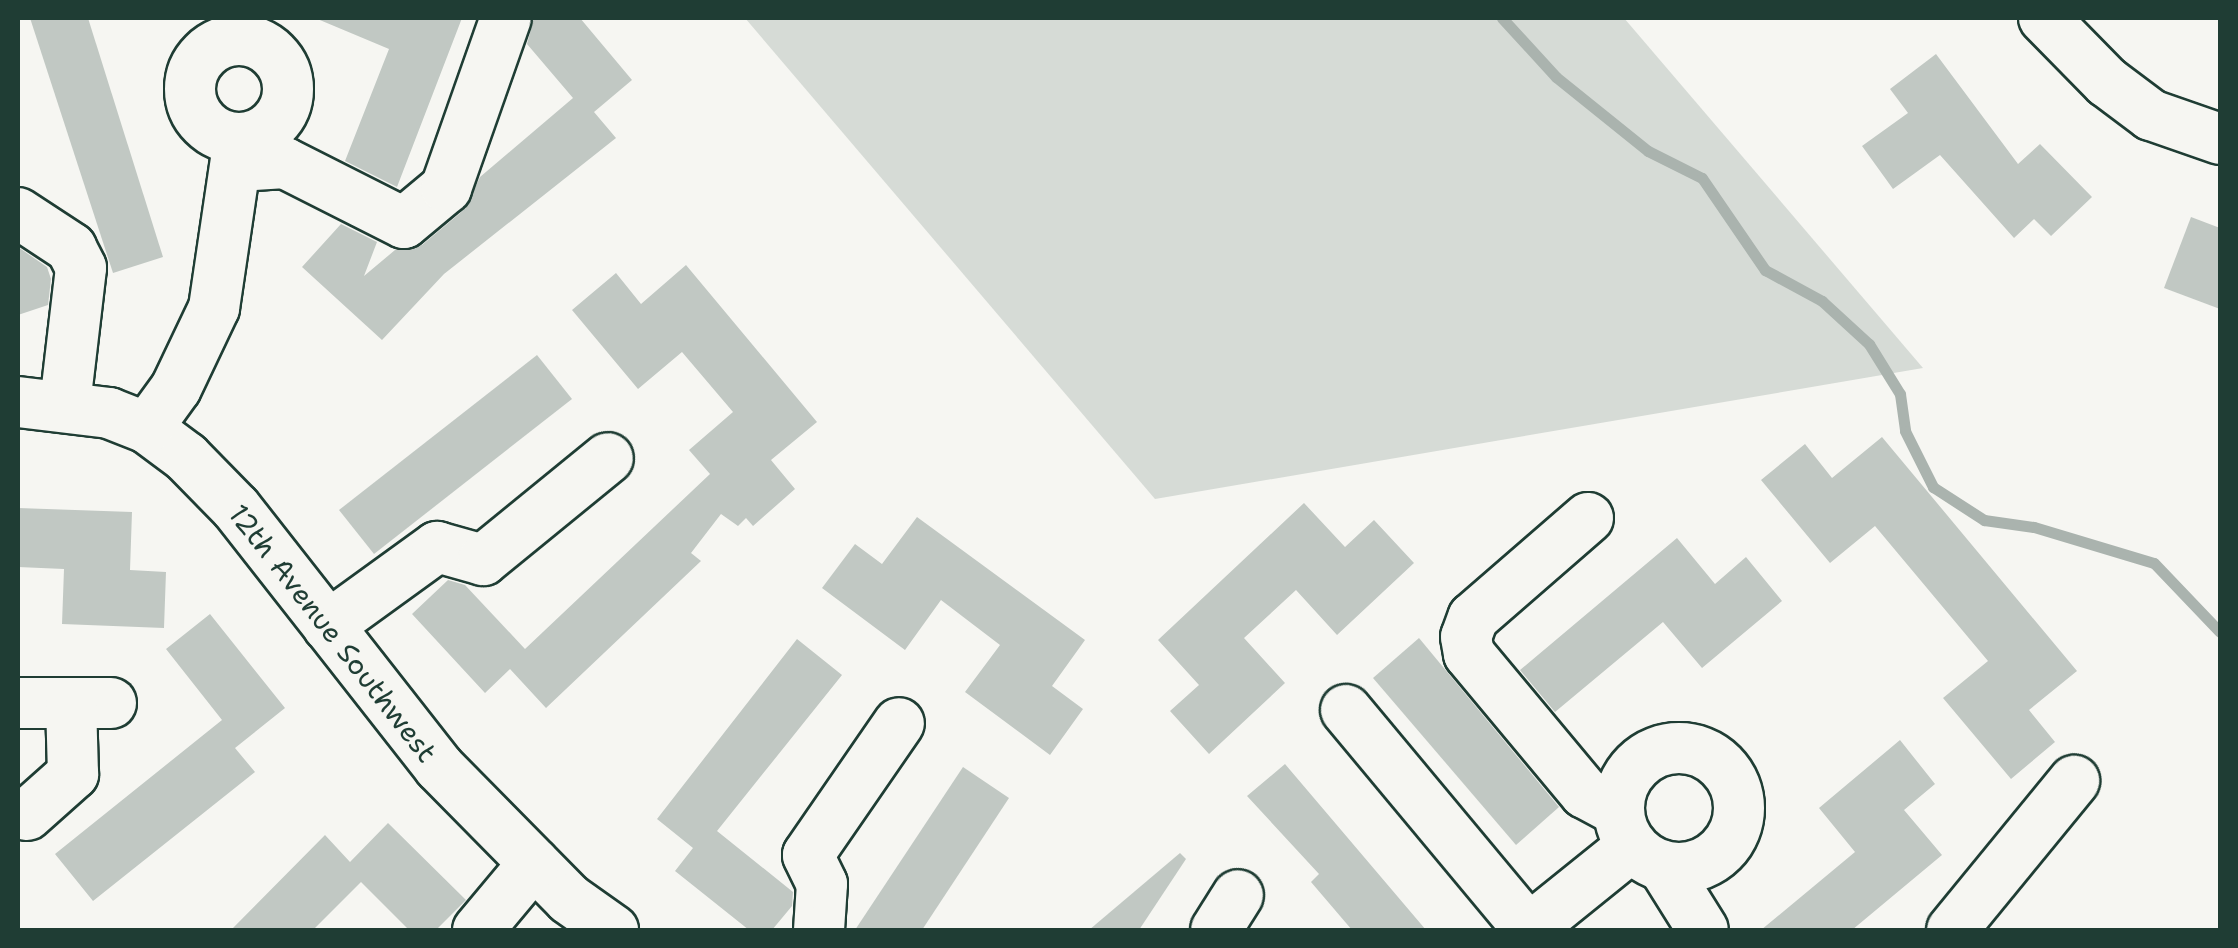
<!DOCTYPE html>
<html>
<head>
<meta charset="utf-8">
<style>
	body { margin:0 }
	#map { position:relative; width:2238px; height:948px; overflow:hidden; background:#f6f6f2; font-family:"Shantell Sans",sans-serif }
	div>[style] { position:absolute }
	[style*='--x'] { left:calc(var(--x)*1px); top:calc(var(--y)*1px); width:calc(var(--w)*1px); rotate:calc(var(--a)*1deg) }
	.green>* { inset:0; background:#d6dbd6 }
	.stream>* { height:11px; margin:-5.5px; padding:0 5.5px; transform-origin:5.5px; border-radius:5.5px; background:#aab3ae }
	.building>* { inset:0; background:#c1c8c3 }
	.roads { filter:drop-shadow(2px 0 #1f3d34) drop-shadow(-2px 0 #1f3d34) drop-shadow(0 2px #1f3d34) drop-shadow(0 -2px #1f3d34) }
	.minor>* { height:50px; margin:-25px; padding:0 25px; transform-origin:25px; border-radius:25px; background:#f6f6f2 }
	.minor>.ring { margin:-25px; padding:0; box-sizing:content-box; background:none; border:50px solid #f6f6f2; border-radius:50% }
	span { translate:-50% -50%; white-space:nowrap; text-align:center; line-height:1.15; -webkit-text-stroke:9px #f6f6f2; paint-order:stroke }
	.street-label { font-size:28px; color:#1f3d34 }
	.frame { position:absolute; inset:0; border:20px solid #1f3d34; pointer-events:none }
</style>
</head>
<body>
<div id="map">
	<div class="green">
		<i style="clip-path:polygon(745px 18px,1624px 18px,1923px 368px,1155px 499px)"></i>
	</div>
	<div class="stream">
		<i style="--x:1502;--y:18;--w:80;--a:47.5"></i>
		<i style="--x:1556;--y:77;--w:118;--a:38.8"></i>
		<i style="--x:1648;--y:151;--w:60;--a:26.6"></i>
		<i style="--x:1702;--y:178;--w:112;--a:55.6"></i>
		<i style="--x:1765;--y:270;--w:65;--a:28.5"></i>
		<i style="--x:1822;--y:301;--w:64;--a:42.5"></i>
		<i style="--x:1869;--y:344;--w:59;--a:58.2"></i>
		<i style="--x:1900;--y:394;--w:37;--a:82"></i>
		<i style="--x:1905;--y:431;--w:63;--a:63.4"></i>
		<i style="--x:1933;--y:487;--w:61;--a:32.9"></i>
		<i style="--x:1984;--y:520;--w:50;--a:8"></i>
		<i style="--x:2034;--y:527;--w:125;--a:16.7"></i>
		<i style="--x:2154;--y:563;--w:95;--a:46.3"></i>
	</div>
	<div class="building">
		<i style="clip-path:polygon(30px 18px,88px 18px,163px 257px,113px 273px)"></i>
		<i style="clip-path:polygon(315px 18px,462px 18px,397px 187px,345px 161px,389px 49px)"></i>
		<i style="clip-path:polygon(534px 18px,580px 18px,632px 80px,594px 112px,616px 138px,444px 274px,382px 340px,302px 267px,341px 224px,377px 242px,364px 276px,395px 250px,422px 245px,465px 209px,480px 177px,573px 98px,527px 44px)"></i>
		<i style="clip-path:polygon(1936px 54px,2018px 164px,2040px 144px,2092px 197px,2051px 236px,2034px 219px,2014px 238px,1940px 155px,1893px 189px,1862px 146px,1908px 113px,1890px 89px)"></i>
		<i style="clip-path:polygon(2191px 217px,2220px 228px,2220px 309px,2164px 288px)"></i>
		<i style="clip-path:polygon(18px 247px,47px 267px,51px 279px,48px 305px,18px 315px)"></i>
		<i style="clip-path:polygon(686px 265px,817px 422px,771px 460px,795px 489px,753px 526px,746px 518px,738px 526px,721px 514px,691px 553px,701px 561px,546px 708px,510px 669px,485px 693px,412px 614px,448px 580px,465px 585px,525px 649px,710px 474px,689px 450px,733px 412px,682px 352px,638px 389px,572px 310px,616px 273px,641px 304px)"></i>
		<i style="clip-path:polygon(537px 355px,572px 399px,374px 554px,339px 510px)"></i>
		<i style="clip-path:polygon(1882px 437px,2077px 671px,2029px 710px,2055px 742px,2011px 779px,1943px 698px,1988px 661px,1875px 526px,1830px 563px,1761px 480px,1805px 444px,1832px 478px)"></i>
		<i style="clip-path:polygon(1304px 503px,1345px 547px,1374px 520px,1414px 563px,1337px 635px,1296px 590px,1244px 638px,1285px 683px,1209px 754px,1170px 711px,1199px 685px,1158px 640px)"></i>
		<i style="clip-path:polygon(18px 508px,132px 512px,130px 570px,166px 572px,164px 628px,62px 624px,64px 569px,18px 567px)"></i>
		<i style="clip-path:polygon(917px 517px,1085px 640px,1052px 686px,1083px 709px,1050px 755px,965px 692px,1000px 645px,941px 600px,905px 650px,822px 588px,855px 544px,882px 564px)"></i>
		<i style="clip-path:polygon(1677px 538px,1715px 584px,1746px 557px,1782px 601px,1702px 668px,1663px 622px,1555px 712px,1520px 670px)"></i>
		<i style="clip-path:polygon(210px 614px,285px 708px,235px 748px,255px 772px,93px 901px,55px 854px,222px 720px,166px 649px)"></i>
		<i style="clip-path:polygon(1419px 638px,1559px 807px,1516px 845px,1373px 678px)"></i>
		<i style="clip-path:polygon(797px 639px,842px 675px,717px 831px,793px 892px,792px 906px,772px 930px,749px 930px,675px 871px,693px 848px,657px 819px)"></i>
		<i style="clip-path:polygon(1900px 740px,1935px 784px,1904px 810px,1942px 855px,1852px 930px,1761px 930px,1855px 852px,1819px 808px)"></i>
		<i style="clip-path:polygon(1285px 764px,1426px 930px,1352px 930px,1311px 882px,1319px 874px,1247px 796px)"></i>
		<i style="clip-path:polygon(963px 767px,1009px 798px,922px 930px,855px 930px)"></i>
		<i style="clip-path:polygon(388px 823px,466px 900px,436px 930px,409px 930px,361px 882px,313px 930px,231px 930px,325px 835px,350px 862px)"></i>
		<i style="clip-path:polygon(1180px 853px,1186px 859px,1139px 930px,1089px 930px)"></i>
	</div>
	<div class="roads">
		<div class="minor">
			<i style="--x:2044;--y:18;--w:90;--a:45.5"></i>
			<i style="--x:2107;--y:82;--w:55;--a:36.9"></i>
			<i style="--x:2151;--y:115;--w:73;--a:19.2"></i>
			<i class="ring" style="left:190px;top:40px;width:48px;height:48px"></i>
			<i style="--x:238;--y:166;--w:47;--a:-3.7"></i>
			<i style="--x:285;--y:163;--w:133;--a:26.8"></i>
			<i style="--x:404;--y:223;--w:55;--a:-39.8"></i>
			<i style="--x:446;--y:188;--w:180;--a:-70.6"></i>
			<i style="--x:18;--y:213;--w:64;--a:33.4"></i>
			<i style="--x:71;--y:248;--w:22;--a:63"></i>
			<i style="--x:81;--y:268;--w:138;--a:96.7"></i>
			<i style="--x:18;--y:402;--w:92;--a:6.9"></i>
			<i style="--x:109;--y:413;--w:41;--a:21.5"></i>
			<i style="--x:147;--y:428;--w:49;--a:36.6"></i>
			<i style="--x:186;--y:457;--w:71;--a:45.6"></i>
			<i style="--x:236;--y:508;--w:329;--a:51.9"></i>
			<i style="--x:439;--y:767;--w:185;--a:45.4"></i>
			<i style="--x:569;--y:899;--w:54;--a:35.2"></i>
			<i style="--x:147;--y:428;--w:49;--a:-54.1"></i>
			<i style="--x:176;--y:388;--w:89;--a:-64.6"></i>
			<i style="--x:214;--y:308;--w:171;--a:-81.6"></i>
			<i style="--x:1588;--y:518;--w:152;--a:139"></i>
			<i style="--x:1473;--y:618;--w:20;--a:110"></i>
			<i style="--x:1466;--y:637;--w:17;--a:80"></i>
			<i style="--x:1469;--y:654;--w:181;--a:50.2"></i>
			<i style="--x:1585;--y:793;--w:38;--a:28"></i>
			<i style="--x:328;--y:626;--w:135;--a:-35.9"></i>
			<i style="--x:437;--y:547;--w:48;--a:15.8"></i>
			<i style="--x:483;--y:560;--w:161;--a:-39.2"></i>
			<i style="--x:18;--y:703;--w:93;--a:0"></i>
			<i style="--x:1346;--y:710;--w:286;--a:50.2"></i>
			<i class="ring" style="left:1619px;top:748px;width:70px;height:70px"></i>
			<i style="--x:27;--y:815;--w:62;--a:-41.7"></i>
			<i style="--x:73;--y:774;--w:71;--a:-91.6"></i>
			<i style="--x:1663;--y:866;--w:75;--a:58"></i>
			<i style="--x:478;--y:930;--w:87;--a:-50.1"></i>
			<i style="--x:819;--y:930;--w:46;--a:-86.3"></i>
			<i style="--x:822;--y:884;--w:32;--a:-116"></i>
			<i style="--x:808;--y:855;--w:160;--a:-55.4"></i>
			<i style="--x:1216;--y:930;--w:41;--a:-57.8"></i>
			<i style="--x:1528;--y:930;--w:134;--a:-38.9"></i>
			<i style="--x:1952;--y:930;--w:193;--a:-50.7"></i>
		</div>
	</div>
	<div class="street-label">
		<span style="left:333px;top:633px;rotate:52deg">12th Avenue Southwest</span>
	</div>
	<div class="frame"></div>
</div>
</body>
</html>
